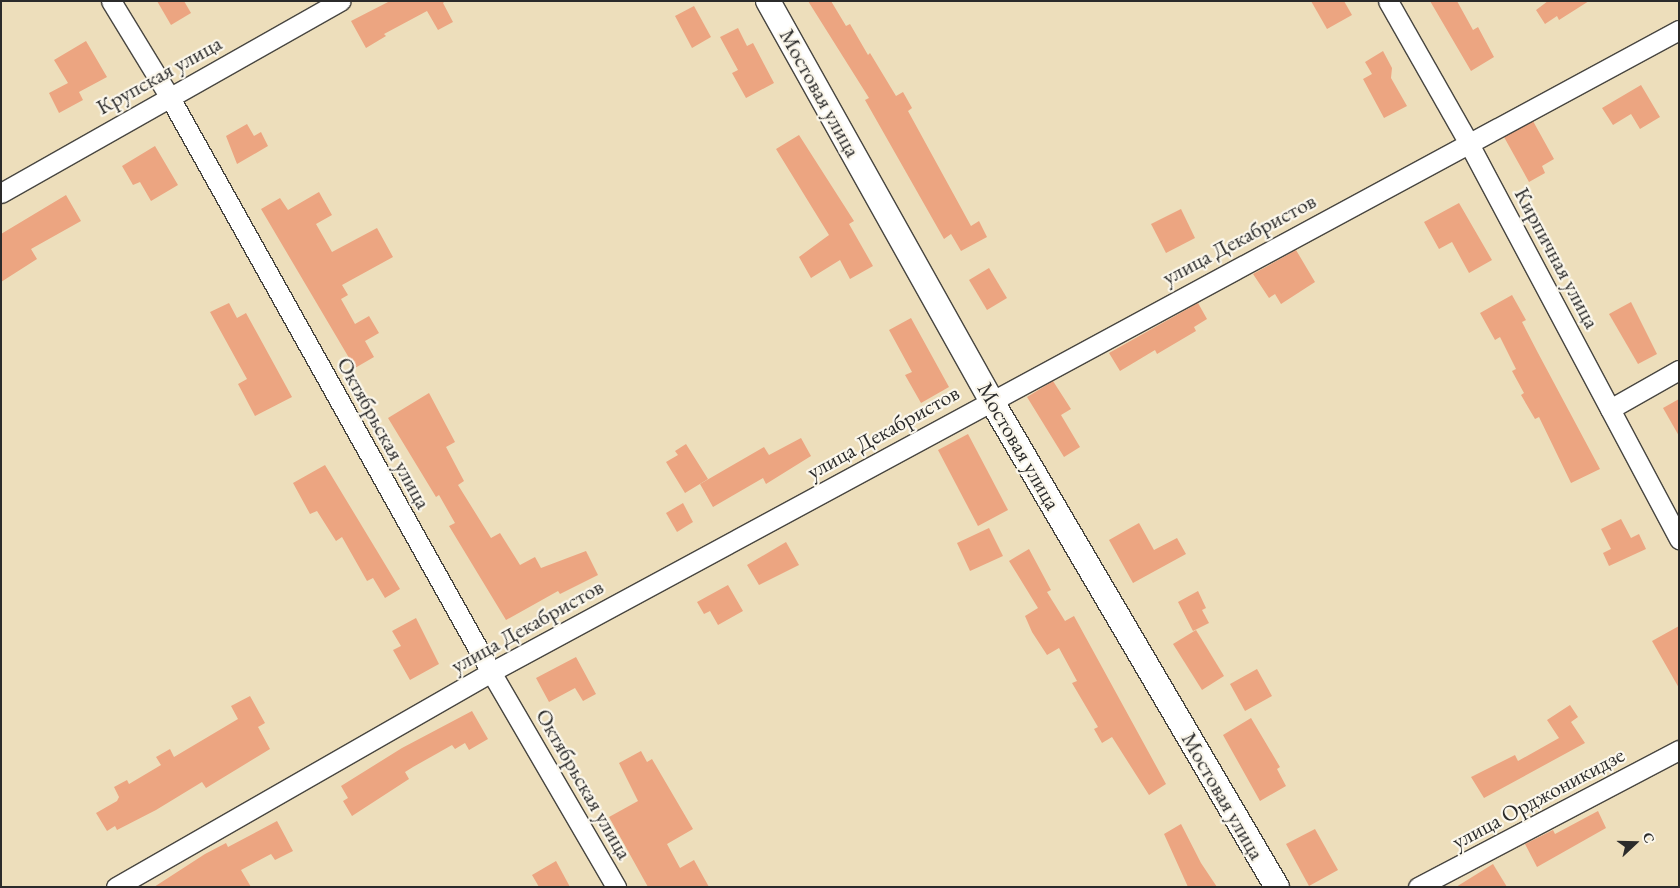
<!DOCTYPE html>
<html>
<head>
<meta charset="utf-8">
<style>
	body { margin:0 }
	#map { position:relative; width:1680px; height:888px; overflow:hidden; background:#eddebb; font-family:"EB Garamond",serif }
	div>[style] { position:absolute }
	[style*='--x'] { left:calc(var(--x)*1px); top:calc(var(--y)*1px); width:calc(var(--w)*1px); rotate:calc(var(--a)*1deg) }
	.building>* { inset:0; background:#eca581 }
	.roads { filter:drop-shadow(1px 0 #484641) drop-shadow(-1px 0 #484641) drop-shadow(0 1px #484641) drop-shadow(0 -1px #484641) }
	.minor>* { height:19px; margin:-9.5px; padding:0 9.5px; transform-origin:9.5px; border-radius:9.5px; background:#fff }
	.tertiary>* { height:24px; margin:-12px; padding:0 12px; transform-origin:12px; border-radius:12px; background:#fff }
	span { translate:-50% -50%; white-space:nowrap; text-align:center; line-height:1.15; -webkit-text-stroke:4.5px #fbf7ec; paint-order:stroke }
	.street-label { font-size:22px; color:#2b2b2b }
	.frame { position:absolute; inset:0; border:2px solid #2b2b2b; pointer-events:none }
	.north { position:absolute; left:1610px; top:818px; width:50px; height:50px; -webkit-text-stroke:4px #fbf7ec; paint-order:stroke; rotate:69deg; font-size:14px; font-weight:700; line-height:20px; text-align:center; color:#2b2b2b }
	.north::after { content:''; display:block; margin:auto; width:18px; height:22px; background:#2b2b2b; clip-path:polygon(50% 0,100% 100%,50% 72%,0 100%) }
</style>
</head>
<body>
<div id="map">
	<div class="building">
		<i style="clip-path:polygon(157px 1px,184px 1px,191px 13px,171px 25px)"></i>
		<i style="clip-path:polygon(390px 1px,445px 1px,443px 3px,453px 22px,438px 30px,427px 11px,384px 34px,386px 36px,366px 48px,351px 21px)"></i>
		<i style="clip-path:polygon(808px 1px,831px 1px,846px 26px,850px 24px,868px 55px,870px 53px,896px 96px,903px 92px,912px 108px,908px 111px,971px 226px,979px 221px,987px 237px,961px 251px,951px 234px,944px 239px,865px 100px,869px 98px)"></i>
		<i style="clip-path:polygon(1311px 1px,1344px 1px,1352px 15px,1327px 29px)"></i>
		<i style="clip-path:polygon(1430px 1px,1457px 1px,1473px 30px,1478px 27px,1494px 57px,1471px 71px)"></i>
		<i style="clip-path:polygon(1548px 1px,1589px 1px,1559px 20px,1557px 16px,1545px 24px,1536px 10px)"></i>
		<i style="clip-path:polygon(694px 6px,711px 37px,692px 48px,675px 16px)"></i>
		<i style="clip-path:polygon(738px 28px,747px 46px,753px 43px,774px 83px,746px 98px,732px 73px,738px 70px,720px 37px)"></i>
		<i style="clip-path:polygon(86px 41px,107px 77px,79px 92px,83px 100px,59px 113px,49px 93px,68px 83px,54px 60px)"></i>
		<i style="clip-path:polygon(1383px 51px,1392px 68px,1391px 78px,1407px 106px,1384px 118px,1363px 79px,1372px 74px,1365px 62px)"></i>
		<i style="clip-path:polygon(1641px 85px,1660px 117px,1640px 129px,1631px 114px,1613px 125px,1602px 108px)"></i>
		<i style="clip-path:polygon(1533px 121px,1554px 159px,1542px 166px,1545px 173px,1529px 182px,1504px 137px)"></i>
		<i style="clip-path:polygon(247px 124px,254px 136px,261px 132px,268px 146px,237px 164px,226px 136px)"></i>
		<i style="clip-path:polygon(799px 135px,854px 221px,849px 224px,873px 266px,850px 279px,840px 260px,811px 278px,799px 257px,829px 235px,776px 149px)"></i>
		<i style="clip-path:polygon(155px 146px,178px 185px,151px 201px,140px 182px,133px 185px,122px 166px)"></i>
		<i style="clip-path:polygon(319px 192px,332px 215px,316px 224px,332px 252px,377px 228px,393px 257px,342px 285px,348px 295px,341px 299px,355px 324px,369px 316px,379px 333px,365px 341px,374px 357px,355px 368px,261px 209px,280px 198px,288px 210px)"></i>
		<i style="clip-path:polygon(66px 195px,81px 221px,31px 249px,37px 259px,1px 282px,1px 234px)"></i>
		<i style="clip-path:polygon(1459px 203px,1492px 260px,1469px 273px,1452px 242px,1439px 249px,1424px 222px)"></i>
		<i style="clip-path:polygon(1181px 209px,1195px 238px,1166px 253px,1151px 224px)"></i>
		<i style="clip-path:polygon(1296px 250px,1315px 282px,1281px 304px,1275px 294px,1269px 298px,1253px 274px)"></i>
		<i style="clip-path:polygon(989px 268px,1007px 298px,987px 310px,969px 280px)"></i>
		<i style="clip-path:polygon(1512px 295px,1526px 320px,1522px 322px,1538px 353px,1600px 469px,1571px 483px,1539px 417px,1535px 419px,1521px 395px,1524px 393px,1512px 371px,1516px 369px,1500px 337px,1495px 340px,1480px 313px)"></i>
		<i style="clip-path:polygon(1631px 302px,1657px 354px,1638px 364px,1609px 314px)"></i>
		<i style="clip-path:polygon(229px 303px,237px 318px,246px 313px,292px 397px,255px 416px,238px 384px,247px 379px,210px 312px)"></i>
		<i style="clip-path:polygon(1198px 303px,1207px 319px,1194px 327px,1196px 331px,1157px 354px,1155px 350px,1120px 371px,1109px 353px)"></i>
		<i style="clip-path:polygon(911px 318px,949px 387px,921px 403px,905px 375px,912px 372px,889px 330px)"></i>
		<i style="clip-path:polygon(1053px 381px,1071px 409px,1061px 415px,1080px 447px,1064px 457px,1027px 397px)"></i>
		<i style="clip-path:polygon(429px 393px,455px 442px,446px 447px,464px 481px,458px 485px,491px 538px,500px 533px,520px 565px,535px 557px,541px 568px,586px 551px,598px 575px,560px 594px,558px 591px,506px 620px,449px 526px,455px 523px,439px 495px,436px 497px,388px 418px)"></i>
		<i style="clip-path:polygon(1679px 399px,1679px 436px,1663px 408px)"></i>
		<i style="clip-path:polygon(968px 434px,1008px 510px,978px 526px,938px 450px)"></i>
		<i style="clip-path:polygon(801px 438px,811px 456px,766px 484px,763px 478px,713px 507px,700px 484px,764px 447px,769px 455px)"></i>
		<i style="clip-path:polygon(686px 444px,708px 479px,685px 493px,666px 462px,678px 455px,675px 451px)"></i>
		<i style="clip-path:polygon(325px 465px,400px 589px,385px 598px,373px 578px,367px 581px,342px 537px,336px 541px,317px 511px,310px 514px,293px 483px)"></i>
		<i style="clip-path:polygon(683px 503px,693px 522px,677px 532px,666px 513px)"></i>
		<i style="clip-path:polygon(1621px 519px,1631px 538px,1639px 534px,1646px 549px,1609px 566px,1603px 553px,1611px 549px,1601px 529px)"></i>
		<i style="clip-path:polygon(1139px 523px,1154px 550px,1177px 538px,1186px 554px,1133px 583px,1109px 540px)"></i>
		<i style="clip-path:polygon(989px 528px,1003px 556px,970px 571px,957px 543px)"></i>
		<i style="clip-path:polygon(786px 542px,799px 565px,759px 585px,747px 565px)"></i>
		<i style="clip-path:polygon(1029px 549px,1051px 590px,1047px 592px,1065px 621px,1074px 616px,1166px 784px,1149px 795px,1112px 737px,1102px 743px,1094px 729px,1098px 727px,1072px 683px,1077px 681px,1059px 648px,1047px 655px,1032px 632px,1025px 616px,1038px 608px,1009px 561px)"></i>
		<i style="clip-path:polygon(728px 585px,743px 611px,718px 625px,710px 611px,704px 614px,697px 602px)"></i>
		<i style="clip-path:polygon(1198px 591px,1206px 608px,1202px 610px,1209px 623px,1193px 631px,1178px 602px)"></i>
		<i style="clip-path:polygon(416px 618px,439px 664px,410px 680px,393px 650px,401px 646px,392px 631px)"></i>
		<i style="clip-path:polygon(1679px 626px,1679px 688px,1652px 641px)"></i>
		<i style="clip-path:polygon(1196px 630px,1224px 676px,1202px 690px,1173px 644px)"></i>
		<i style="clip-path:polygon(576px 657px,596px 694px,583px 701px,575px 688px,549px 702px,536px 678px)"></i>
		<i style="clip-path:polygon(1257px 669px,1272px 696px,1245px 711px,1230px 684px)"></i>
		<i style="clip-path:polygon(250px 696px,265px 723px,258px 727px,270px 749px,206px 788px,202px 782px,156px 810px,117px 830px,115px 826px,107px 831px,96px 813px,117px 801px,119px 797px,114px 787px,127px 780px,129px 784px,161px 765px,156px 757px,170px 749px,174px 757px,238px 719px,231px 706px)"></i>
		<i style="clip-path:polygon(1570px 705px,1578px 717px,1571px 722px,1585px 743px,1484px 798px,1471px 777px,1515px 755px,1518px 761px,1559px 738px,1547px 720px)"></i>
		<i style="clip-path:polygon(472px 711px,488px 739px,469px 750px,465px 743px,455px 749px,452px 745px,413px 767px,405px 772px,409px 779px,352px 816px,343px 801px,348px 798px,341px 786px,402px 748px)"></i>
		<i style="clip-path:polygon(1251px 718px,1280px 767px,1277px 769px,1286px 786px,1260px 801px,1223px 735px)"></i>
		<i style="clip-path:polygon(641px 751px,647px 762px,652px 759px,693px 829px,667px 844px,680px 868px,694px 860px,709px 887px,648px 887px,609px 817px,638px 801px,619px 763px)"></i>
		<i style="clip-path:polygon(1598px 811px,1606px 828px,1537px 867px,1525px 844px,1553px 830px,1555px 834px)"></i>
		<i style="clip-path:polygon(277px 821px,293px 851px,275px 860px,271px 854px,241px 870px,251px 887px,154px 887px,205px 854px,226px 843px,228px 847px)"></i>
		<i style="clip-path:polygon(1181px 824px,1201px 863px,1217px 887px,1188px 887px,1164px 834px)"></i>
		<i style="clip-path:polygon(1315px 829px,1338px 870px,1309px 886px,1286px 844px)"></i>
		<i style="clip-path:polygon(556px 861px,570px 887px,539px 887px,532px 875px)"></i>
		<i style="clip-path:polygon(1493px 864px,1507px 887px,1456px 887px)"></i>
	</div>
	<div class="roads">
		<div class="minor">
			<i style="--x:111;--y:1;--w:111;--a:58.6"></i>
			<i style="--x:169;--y:96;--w:660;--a:60.79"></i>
			<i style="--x:491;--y:672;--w:249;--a:59.8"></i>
			<i style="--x:1388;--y:1;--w:162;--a:60.4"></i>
			<i style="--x:1468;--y:142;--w:450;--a:62"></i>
			<i style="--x:1;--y:193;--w:390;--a:-29.5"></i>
			<i style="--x:1610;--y:409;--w:79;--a:-29.5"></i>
			<i style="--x:116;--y:887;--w:432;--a:-29.8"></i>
			<i style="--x:491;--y:672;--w:1350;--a:-28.39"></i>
			<i style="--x:1418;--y:887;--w:295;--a:-27.7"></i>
		</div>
		<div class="tertiary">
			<i style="--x:768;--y:1;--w:457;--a:60.8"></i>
			<i style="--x:991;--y:400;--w:565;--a:59.58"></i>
		</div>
	</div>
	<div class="street-label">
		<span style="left:159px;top:75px;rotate:-29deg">Крупская улица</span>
		<span style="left:820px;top:93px;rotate:61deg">Мостовая улица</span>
		<span style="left:1239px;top:239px;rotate:-28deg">улица Декабристов</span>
		<span style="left:1557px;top:258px;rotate:62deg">Кирпичная улица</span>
		<span style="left:883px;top:432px;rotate:-29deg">улица Декабристов</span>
		<span style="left:384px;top:433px;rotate:61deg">Октябрьская улица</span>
		<span style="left:1019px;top:446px;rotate:60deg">Мостовая улица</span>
		<span style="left:527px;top:626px;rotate:-29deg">улица Декабристов</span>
		<span style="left:584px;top:784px;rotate:60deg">Октябрьская улица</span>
		<span style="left:1223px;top:796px;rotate:60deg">Мостовая улица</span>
		<span style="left:1538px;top:798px;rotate:-28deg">улица Орджоникидзе</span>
	</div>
	<div class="frame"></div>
	<div class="north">С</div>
</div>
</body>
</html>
